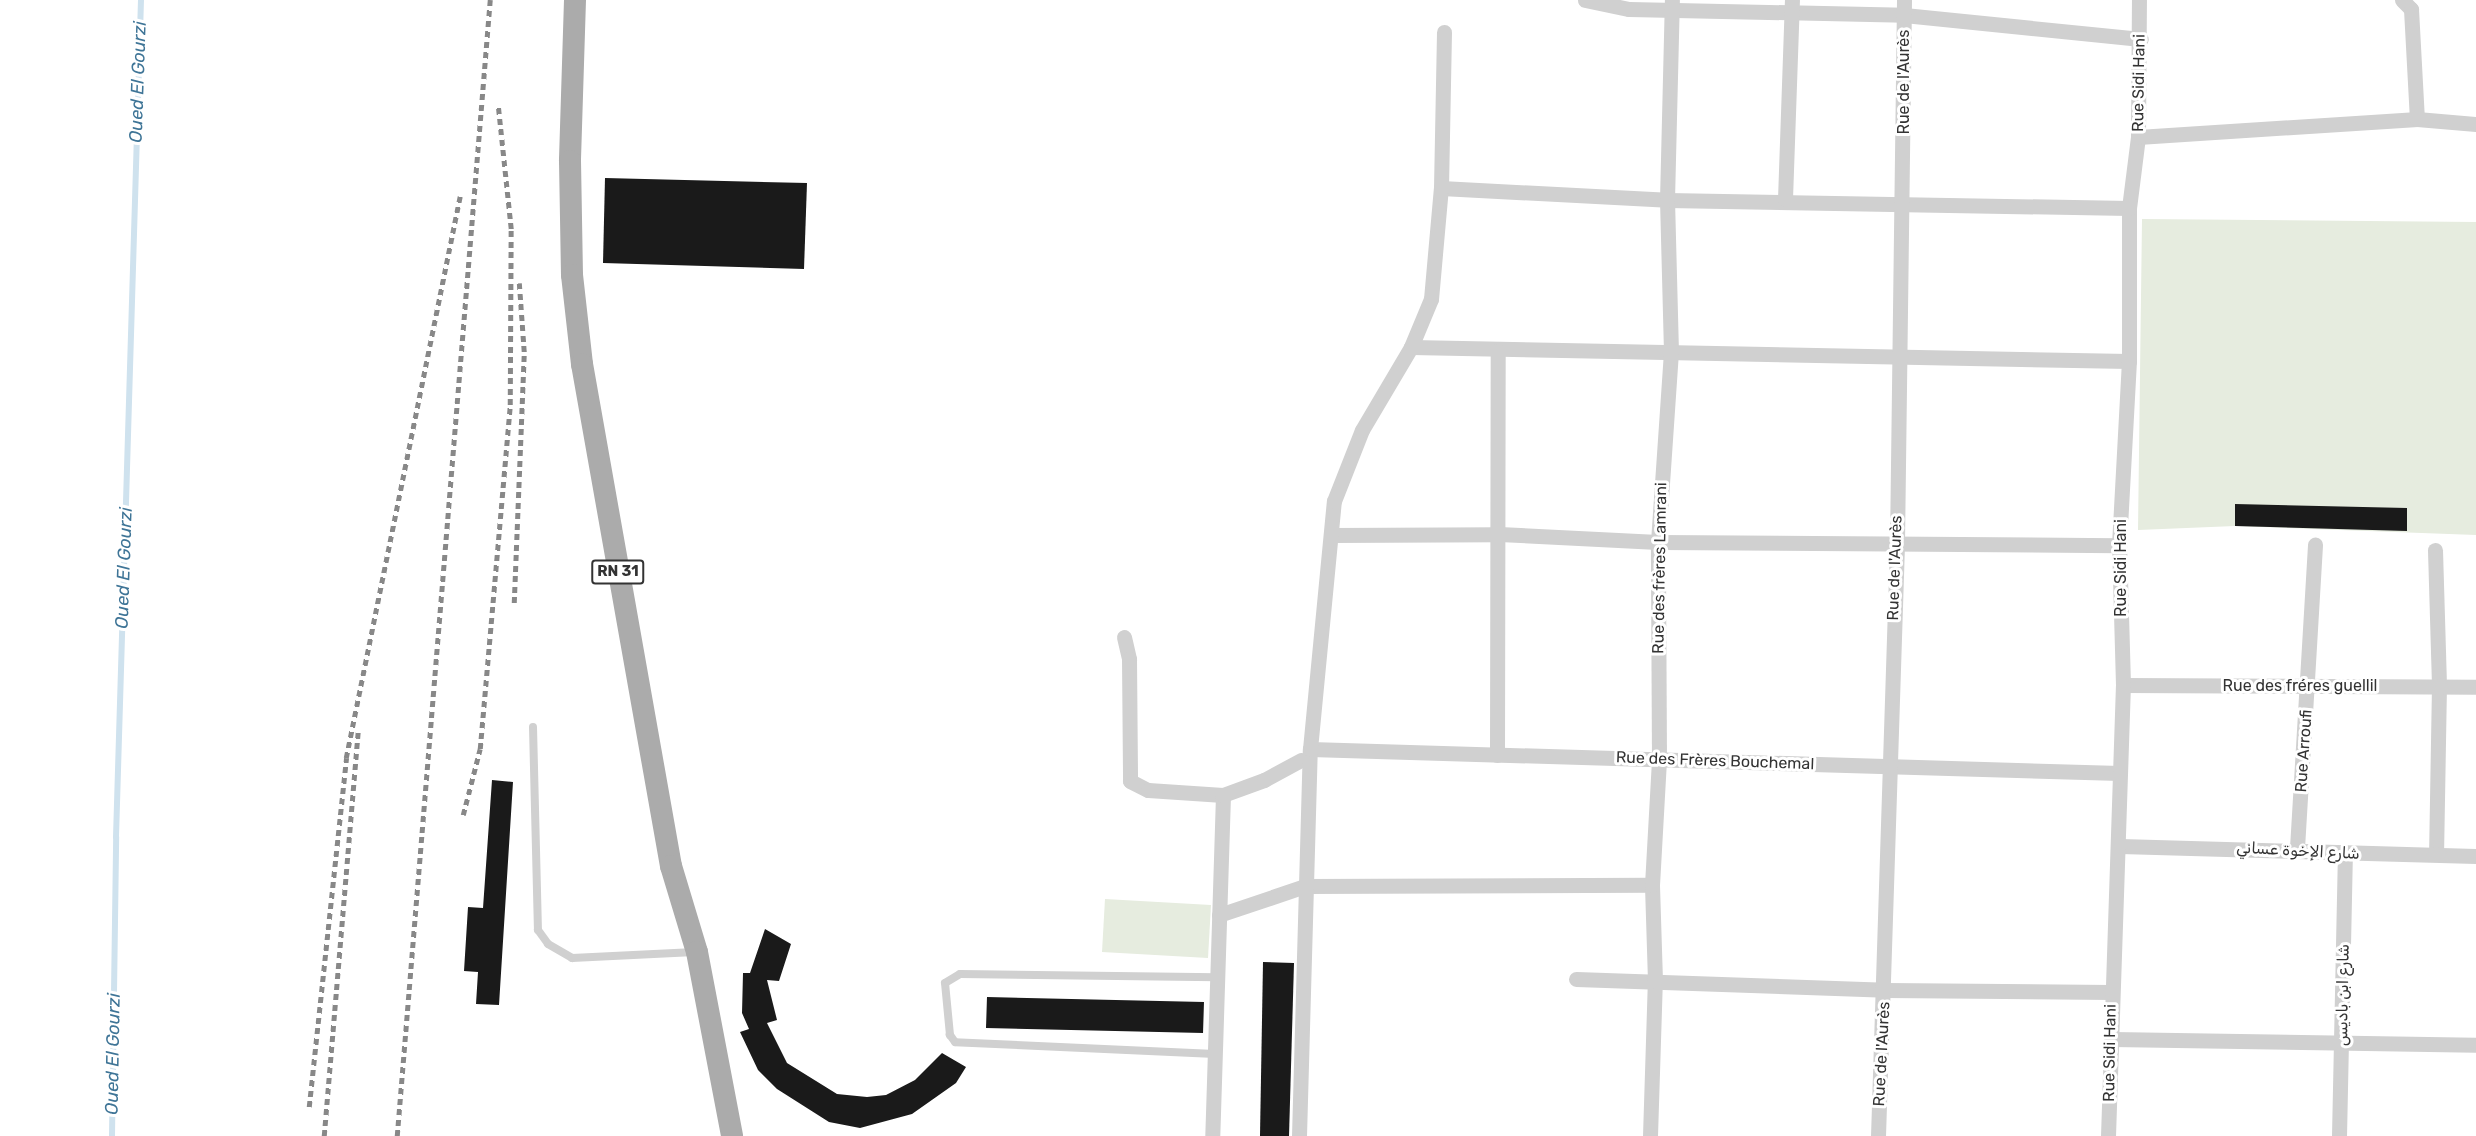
<!DOCTYPE html>
<html>
<head>
<meta charset="utf-8">
<style>
	body { margin:0 }
	#map { position:relative; width:2476px; height:1136px; overflow:hidden; background:#fff; font-family:Rubik,Vazirmatn,sans-serif }
	div>[style] { position:absolute }
	[style*='--x'] { left:calc(var(--x)*1px); top:calc(var(--y)*1px); width:calc(var(--w)*1px); rotate:calc(var(--a)*1deg) }
	.green>* { inset:0; background:#e6ecdf }
	.stream>* { height:6px; margin:-3px; padding:0 3px; transform-origin:3px; border-radius:3px; background:#cfe2ee }
	.building>* { inset:0; background:#1a1a1a }
	.service>* { height:8px; margin:-4px; padding:0 4px; transform-origin:4px; border-radius:4px; background:#d0d0d0 }
	.minor>* { height:15px; margin:-7.5px; padding:0 7.5px; transform-origin:7.5px; border-radius:7.5px; background:#d0d0d0 }
	.primary>* { height:22px; margin:-11px; padding:0 11px; transform-origin:11px; border-radius:11px; background:#ababab }
	.rail>* { height:4.5px; margin-top:-2.25px; transform-origin:0; background:repeating-linear-gradient(90deg,#888 0 6px,transparent 0 10.5px) }
	span { translate:-50% -50%; white-space:nowrap; text-align:center; line-height:1.15; -webkit-text-stroke:6px #fff; paint-order:stroke }
	.shield-label span { padding:2px 4px; background:#fff; border:2px solid; border-radius:4px; -webkit-text-stroke-width:0 }
	.shield-label { font-size:15px; color:#333; font-weight:700 }
	.street-label { font-size:16px; color:#333 }
	.water-label { font-size:18px; color:#3f7597; font-style:italic }
</style>
</head>
<body>
<div id="map">
	<div class="green">
		<i style="clip-path:polygon(2142px 219px,2476px 222px,2476px 535px,2235px 526px,2138px 530px)"></i>
		<i style="clip-path:polygon(1105px 899px,1211px 905px,1208px 958px,1102px 952px)"></i>
	</div>
	<div class="stream">
		<i style="--x:112;--y:1136;--w:299;--a:-89.2"></i>
		<i style="--x:116;--y:837;--w:837;--a:-88.29"></i>
	</div>
	<div class="building">
		<i style="clip-path:polygon(605px 178px,807px 183px,804px 269px,603px 263px)"></i>
		<i style="clip-path:polygon(2235px 504px,2407px 508px,2407px 531px,2235px 526px)"></i>
		<i style="clip-path:polygon(492px 780px,513px 782px,499px 1005px,476px 1004px,478px 972px,464px 971px,468px 907px,483px 908px)"></i>
		<i style="clip-path:polygon(765px 929px,791px 944px,779px 981px,767px 980px,777px 1020px,767px 1023px,787px 1063px,837px 1094px,867px 1097px,886px 1095px,915px 1080px,942px 1053px,966px 1067px,956px 1083px,912px 1114px,860px 1128px,829px 1122px,777px 1089px,758px 1070px,740px 1032px,749px 1029px,742px 1013px,743px 973px,750px 973px)"></i>
		<i style="clip-path:polygon(1263px 962px,1294px 963px,1289px 1136px,1260px 1136px)"></i>
		<i style="clip-path:polygon(987px 997px,1204px 1002px,1203px 1033px,986px 1028px)"></i>
	</div>
	<div class="service">
		<i style="--x:533;--y:727;--w:203;--a:88.6"></i>
		<i style="--x:538;--y:930;--w:17;--a:54"></i>
		<i style="--x:548;--y:944;--w:28;--a:30"></i>
		<i style="--x:572;--y:958;--w:123;--a:-2.8"></i>
		<i style="--x:1215;--y:1054;--w:260;--a:-177.4"></i>
		<i style="--x:955;--y:1042;--w:9;--a:-126"></i>
		<i style="--x:950;--y:1035;--w:52;--a:-95.5"></i>
		<i style="--x:945;--y:983;--w:17;--a:-31"></i>
		<i style="--x:960;--y:974;--w:257;--a:0.7"></i>
	</div>
	<div class="minor">
		<i style="--x:1585;--y:0;--w:45;--a:11.6"></i>
		<i style="--x:1629;--y:9;--w:275;--a:1.2"></i>
		<i style="--x:1904;--y:15;--w:238;--a:5.8"></i>
		<i style="--x:2402;--y:0;--w:13;--a:45"></i>
		<i style="--x:2411;--y:9;--w:110;--a:86.9"></i>
		<i style="--x:2138;--y:137;--w:280;--a:-3.7"></i>
		<i style="--x:2417;--y:119;--w:59;--a:4.8"></i>
		<i style="--x:1441;--y:188;--w:226;--a:3"></i>
		<i style="--x:1667;--y:200;--w:462;--a:1"></i>
		<i style="--x:1785;--y:199;--w:199;--a:-88"></i>
		<i style="--x:1411;--y:347;--w:718;--a:1.12"></i>
		<i style="--x:1332;--y:535;--w:167;--a:-0.3"></i>
		<i style="--x:1499;--y:534;--w:159;--a:2.9"></i>
		<i style="--x:1658;--y:542;--w:461;--a:0.4"></i>
		<i style="--x:2435;--y:550;--w:135;--a:88.3"></i>
		<i style="--x:2439;--y:685;--w:169;--a:91"></i>
		<i style="--x:1124;--y:637;--w:23;--a:77"></i>
		<i style="--x:1129;--y:659;--w:122;--a:89.5"></i>
		<i style="--x:1130;--y:781;--w:20;--a:27"></i>
		<i style="--x:1148;--y:790;--w:75;--a:3.8"></i>
		<i style="--x:1223;--y:795;--w:341;--a:91.8"></i>
		<i style="--x:2123;--y:685;--w:353;--a:0.3"></i>
		<i style="--x:1310;--y:749;--w:810;--a:1.7"></i>
		<i style="--x:1497;--y:755;--w:404;--a:-89.9"></i>
		<i style="--x:1223;--y:795;--w:44;--a:-20.1"></i>
		<i style="--x:1264;--y:780;--w:42;--a:-28.4"></i>
		<i style="--x:2120;--y:846;--w:356;--a:1.6"></i>
		<i style="--x:2297;--y:848;--w:304;--a:-86.6"></i>
		<i style="--x:1219;--y:915;--w:91;--a:-18.6"></i>
		<i style="--x:1305;--y:886;--w:347;--a:-0.2"></i>
		<i style="--x:1576;--y:979;--w:309;--a:2"></i>
		<i style="--x:1885;--y:990;--w:226;--a:0.5"></i>
		<i style="--x:2112;--y:1039;--w:364;--a:0.9"></i>
		<i style="--x:1299;--y:1136;--w:387;--a:-88.4"></i>
		<i style="--x:1310;--y:749;--w:249;--a:-84.5"></i>
		<i style="--x:1334;--y:501;--w:76;--a:-68.5"></i>
		<i style="--x:1362;--y:430;--w:96;--a:-59.4"></i>
		<i style="--x:1411;--y:347;--w:52;--a:-67.4"></i>
		<i style="--x:1431;--y:299;--w:111;--a:-84.9"></i>
		<i style="--x:1441;--y:188;--w:156;--a:-88.9"></i>
		<i style="--x:1650;--y:1136;--w:155;--a:-88.2"></i>
		<i style="--x:1655;--y:981;--w:96;--a:-91.8"></i>
		<i style="--x:1652;--y:885;--w:126;--a:-86.8"></i>
		<i style="--x:1659;--y:759;--w:217;--a:-90.3"></i>
		<i style="--x:1658;--y:542;--w:190;--a:-86.1"></i>
		<i style="--x:1671;--y:352;--w:152;--a:-91.5"></i>
		<i style="--x:1667;--y:200;--w:200;--a:-88.6"></i>
		<i style="--x:1878;--y:1136;--w:593;--a:-88.16"></i>
		<i style="--x:1897;--y:543;--w:543;--a:-89.26"></i>
		<i style="--x:2108;--y:1136;--w:451;--a:-88.1"></i>
		<i style="--x:2123;--y:685;--w:140;--a:-91.6"></i>
		<i style="--x:2119;--y:545;--w:184;--a:-86.9"></i>
		<i style="--x:2129;--y:361;--w:153;--a:-90"></i>
		<i style="--x:2129;--y:208;--w:72;--a:-82.8"></i>
		<i style="--x:2138;--y:137;--w:137;--a:-89.6"></i>
		<i style="--x:2339;--y:1136;--w:282;--a:-88.8"></i>
	</div>
	<div class="primary">
		<i style="--x:575;--y:0;--w:161;--a:91.8"></i>
		<i style="--x:570;--y:161;--w:114;--a:89"></i>
		<i style="--x:572;--y:275;--w:90;--a:83.6"></i>
		<i style="--x:582;--y:364;--w:510;--a:79.95"></i>
		<i style="--x:671;--y:866;--w:90;--a:73.2"></i>
		<i style="--x:697;--y:952;--w:187;--a:79.2"></i>
	</div>
	<div class="rail">
		<i style="--x:514;--y:603;--w:251;--a:-87.7"></i>
		<i style="--x:524;--y:352;--w:69;--a:-94.1"></i>
		<i style="--x:463;--y:815;--w:68;--a:-75.6"></i>
		<i style="--x:480;--y:749;--w:345;--a:-85"></i>
		<i style="--x:510;--y:405;--w:176;--a:-89.7"></i>
		<i style="--x:511;--y:229;--w:125;--a:-96"></i>
		<i style="--x:309;--y:1107;--w:351;--a:-83.9"></i>
		<i style="--x:346;--y:758;--w:573;--a:-78.53"></i>
		<i style="--x:324;--y:1136;--w:405;--a:-85.2"></i>
		<i style="--x:397;--y:1136;--w:1140;--a:-85.32"></i>
	</div>
	<div class="shield-label">
		<span style="left:618px;top:572px">RN 31</span>
	</div>
	<div class="street-label">
		<span style="left:1904px;top:82px;rotate:-90deg">Rue de l'Aurès</span>
		<span style="left:2139px;top:83px;rotate:-89deg">Rue Sidi Hani</span>
		<span style="left:1660px;top:568px;rotate:-89deg">Rue des frères Lamrani</span>
		<span style="left:1895px;top:568px;rotate:-88deg">Rue de l'Aurès</span>
		<span style="left:2121px;top:568px;rotate:-90deg">Rue Sidi Hani</span>
		<span style="left:2300px;top:686px">Rue des fréres guellil</span>
		<span style="left:2304px;top:751px;rotate:-86deg">Rue Arroufi</span>
		<span style="left:1715px;top:761px;rotate:2deg">Rue des Frères Bouchemal</span>
		<span style="left:2298px;top:851px;rotate:3deg">شارع الإخوة عساني</span>
		<span style="left:2343px;top:995px;rotate:-89deg">شارع ابن باديس</span>
		<span style="left:2110px;top:1053px;rotate:-89deg">Rue Sidi Hani</span>
		<span style="left:1882px;top:1054px;rotate:-87deg">Rue de l'Aurès</span>
	</div>
	<div class="water-label">
		<span style="left:138px;top:82px;rotate:-88deg">Oued El Gourzi</span>
		<span style="left:124px;top:568px;rotate:-88deg">Oued El Gourzi</span>
		<span style="left:113px;top:1054px;rotate:-89deg">Oued El Gourzi</span>
	</div>
</div>
</body>
</html>
